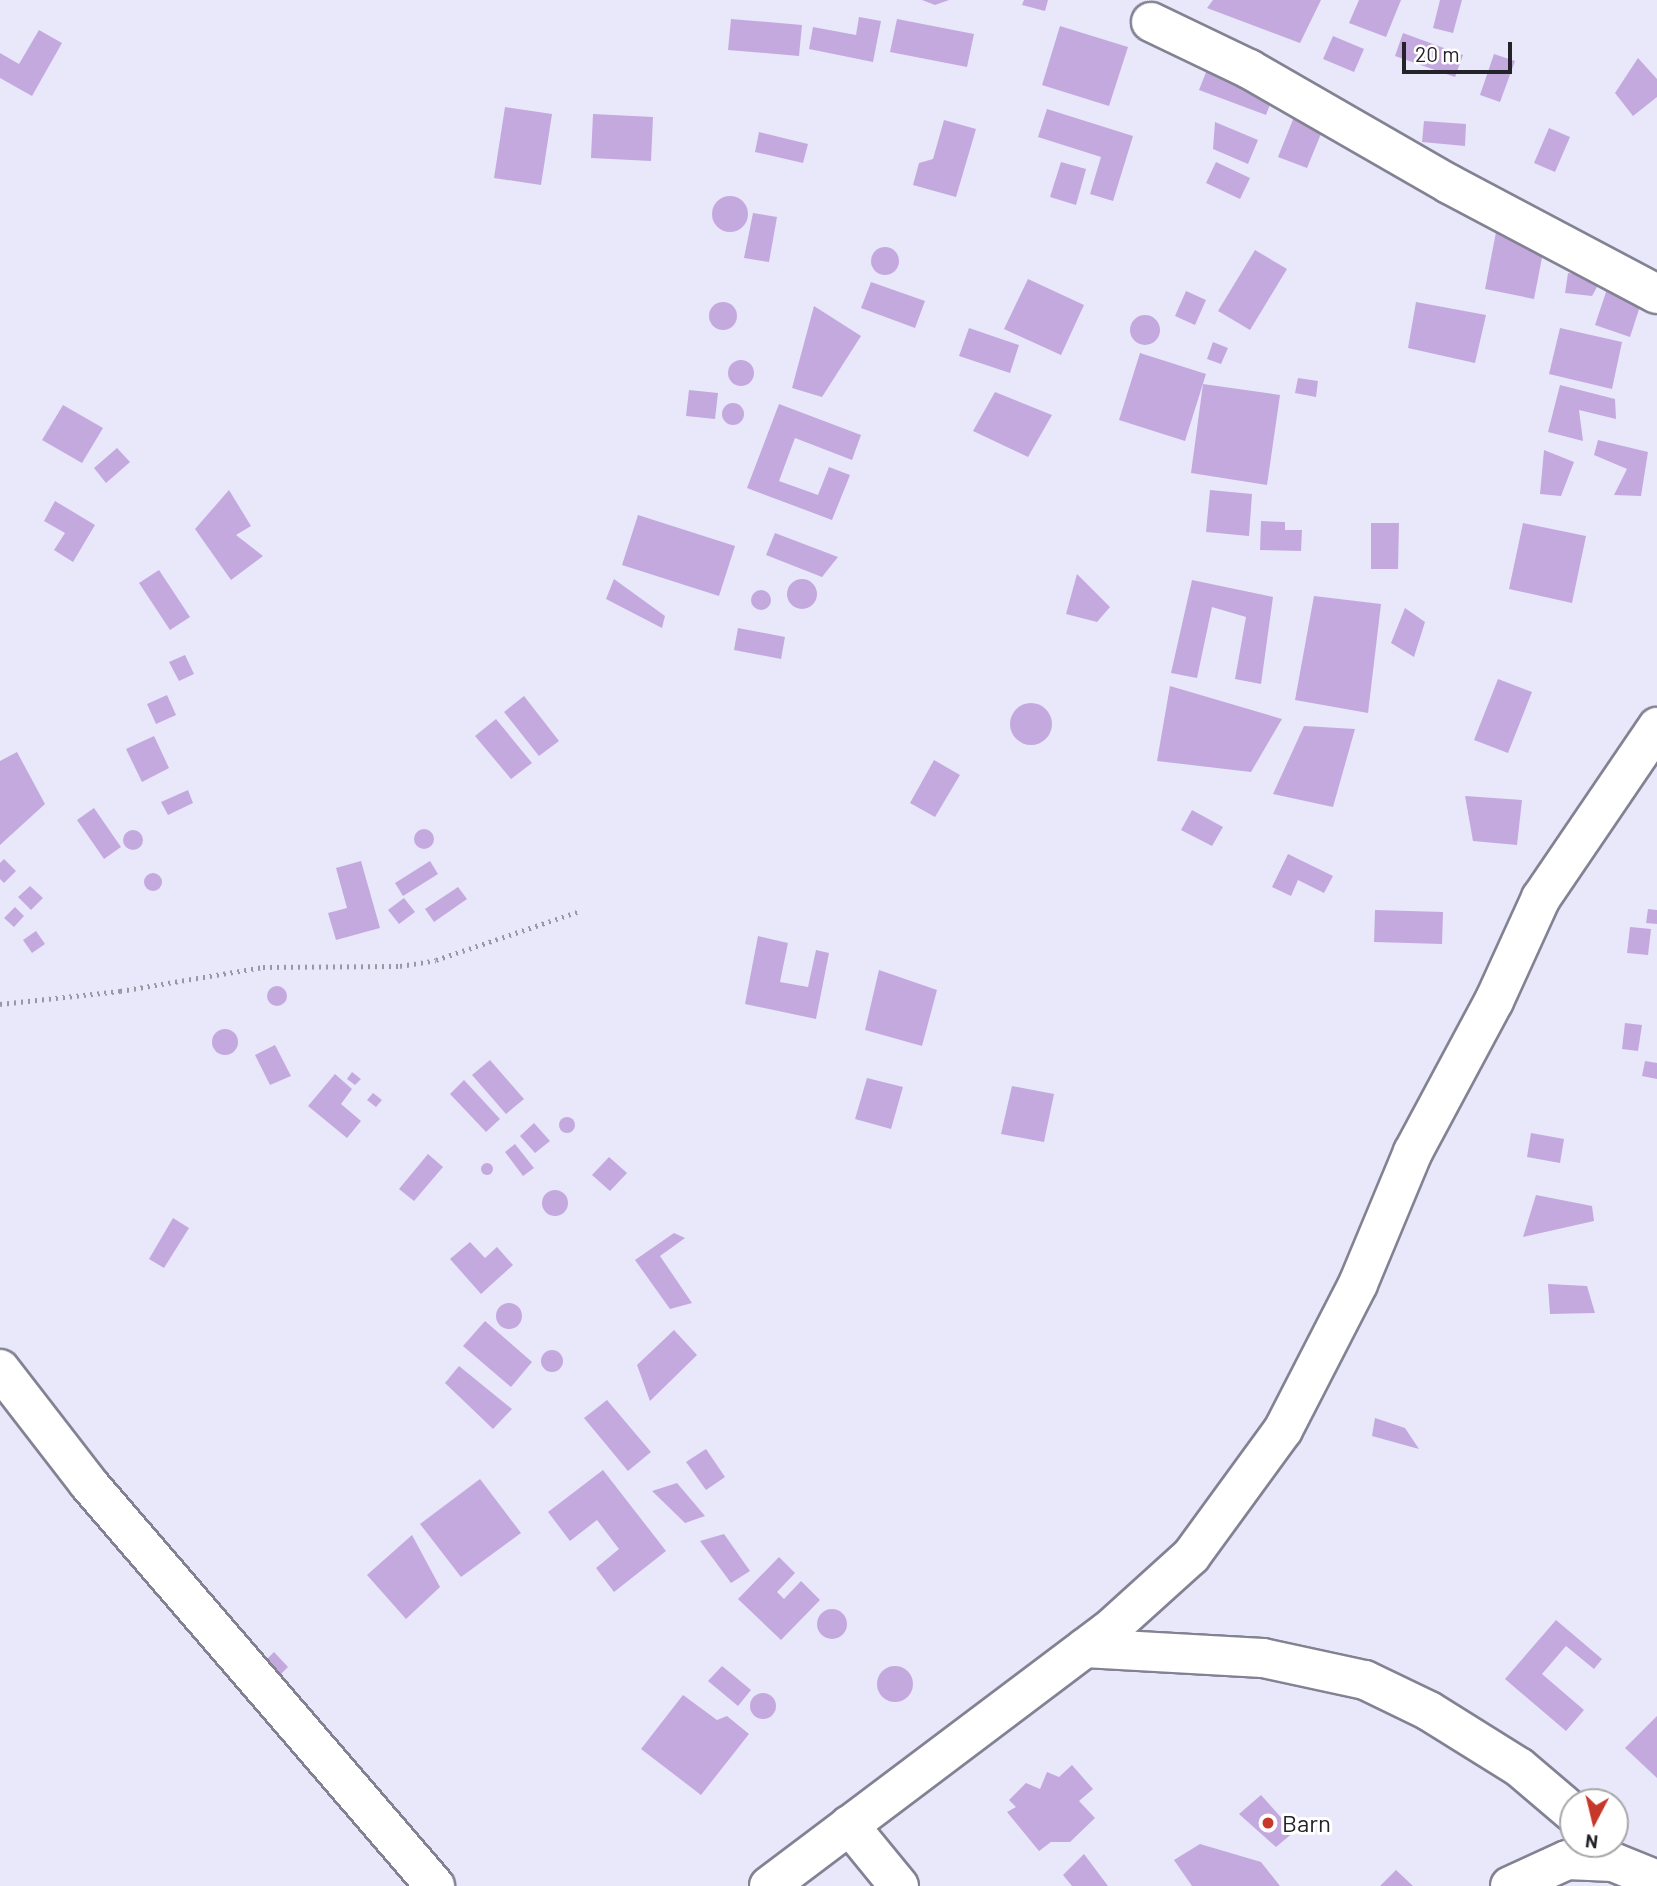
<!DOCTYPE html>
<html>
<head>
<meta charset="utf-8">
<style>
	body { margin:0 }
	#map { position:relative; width:1657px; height:1886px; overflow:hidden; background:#e8e8fa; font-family:Barlow,sans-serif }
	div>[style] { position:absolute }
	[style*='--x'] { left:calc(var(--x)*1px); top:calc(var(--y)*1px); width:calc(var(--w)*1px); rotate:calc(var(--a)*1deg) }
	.building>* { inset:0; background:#c4a9df }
	.round { border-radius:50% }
	.path>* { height:4.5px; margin-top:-2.25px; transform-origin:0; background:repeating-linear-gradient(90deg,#9898a5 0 2px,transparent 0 7px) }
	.roads { filter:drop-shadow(2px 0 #838293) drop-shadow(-2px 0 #838293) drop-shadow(0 2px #838293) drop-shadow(0 -2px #838293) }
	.street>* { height:38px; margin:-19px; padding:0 19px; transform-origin:19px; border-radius:19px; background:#fff }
	.dots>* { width:19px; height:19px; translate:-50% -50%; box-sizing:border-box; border:4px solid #fff; border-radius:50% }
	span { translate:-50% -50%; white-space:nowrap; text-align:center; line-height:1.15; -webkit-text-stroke:6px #fff; paint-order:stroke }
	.poi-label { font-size:24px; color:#232329 }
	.left { translate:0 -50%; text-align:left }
	.north { position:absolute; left:1559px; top:1788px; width:70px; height:70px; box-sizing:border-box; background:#fff; border:2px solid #a7a7a9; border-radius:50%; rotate:187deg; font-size:19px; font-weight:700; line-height:28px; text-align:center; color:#232329 }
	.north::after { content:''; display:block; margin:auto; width:24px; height:32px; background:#c5382a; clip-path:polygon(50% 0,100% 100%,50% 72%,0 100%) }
	.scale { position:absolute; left:1402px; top:42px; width:110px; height:32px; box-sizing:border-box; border:4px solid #232329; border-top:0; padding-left:9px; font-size:21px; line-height:24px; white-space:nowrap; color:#232329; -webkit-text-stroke:5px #fff; paint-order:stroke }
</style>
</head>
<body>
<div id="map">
	<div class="building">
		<i style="clip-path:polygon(922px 0,949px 0,935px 5px)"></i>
		<i style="clip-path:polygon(1024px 0,1048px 0,1045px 11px,1022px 5px)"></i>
		<i style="clip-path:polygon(1213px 0,1321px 0,1300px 43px,1207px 8px)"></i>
		<i style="clip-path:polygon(1359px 0,1401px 0,1386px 37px,1349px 23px)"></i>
		<i style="clip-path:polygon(1440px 0,1462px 0,1453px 33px,1433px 28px)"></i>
		<i style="clip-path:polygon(859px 17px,881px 21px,873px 62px,809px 49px,813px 27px,856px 35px)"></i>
		<i style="clip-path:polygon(731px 19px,802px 25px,799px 56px,728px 50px)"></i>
		<i style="clip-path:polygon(897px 19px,974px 34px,967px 67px,890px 52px)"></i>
		<i style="clip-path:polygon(1060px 26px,1128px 47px,1109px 106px,1042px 85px)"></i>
		<i style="clip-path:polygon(39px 30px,62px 43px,32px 96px,0 78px,0 53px,19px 64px)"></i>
		<i style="clip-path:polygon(1403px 33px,1463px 55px,1455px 77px,1395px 56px)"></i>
		<i style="clip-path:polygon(1333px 36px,1364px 49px,1354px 72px,1323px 59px)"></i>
		<i style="clip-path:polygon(1494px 54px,1515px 61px,1500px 102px,1480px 95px)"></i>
		<i style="clip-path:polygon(1638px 58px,1657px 79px,1657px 97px,1633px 116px,1615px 93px)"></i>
		<i style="clip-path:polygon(1210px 62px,1277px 86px,1266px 115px,1199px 90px)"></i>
		<i style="clip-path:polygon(505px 107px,552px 114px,541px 185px,494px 178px)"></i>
		<i style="clip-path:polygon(1047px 109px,1133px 136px,1113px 201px,1090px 194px,1101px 157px,1038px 137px)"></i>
		<i style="clip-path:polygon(1296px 112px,1325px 124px,1307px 168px,1278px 157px)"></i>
		<i style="clip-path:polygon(593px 114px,653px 117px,651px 161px,591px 158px)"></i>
		<i style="clip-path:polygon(944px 120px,976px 129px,956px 197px,913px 185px,919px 163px,933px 159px)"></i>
		<i style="clip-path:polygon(1424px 121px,1466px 124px,1465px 146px,1422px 142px)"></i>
		<i style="clip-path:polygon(1215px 122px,1258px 140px,1248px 164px,1213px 149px)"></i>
		<i style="clip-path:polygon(1549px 128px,1570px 137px,1555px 172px,1534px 163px)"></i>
		<i style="clip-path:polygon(759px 132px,808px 144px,803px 163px,755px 152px)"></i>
		<i style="clip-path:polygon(1061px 162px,1086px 169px,1076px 205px,1050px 197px)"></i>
		<i style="clip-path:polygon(1216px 162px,1250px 178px,1240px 199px,1206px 183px)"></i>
		<i class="round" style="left:712px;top:196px;width:36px;height:36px"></i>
		<i style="clip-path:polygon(753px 213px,777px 217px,769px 262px,744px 258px)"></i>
		<i style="clip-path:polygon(1497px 227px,1546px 237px,1534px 299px,1485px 289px)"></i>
		<i class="round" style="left:871px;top:247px;width:28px;height:28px"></i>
		<i style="clip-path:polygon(1255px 250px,1287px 269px,1250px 330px,1218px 311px)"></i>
		<i style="clip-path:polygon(1568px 273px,1602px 278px,1592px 296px,1565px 293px)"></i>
		<i style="clip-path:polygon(1028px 279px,1084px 305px,1061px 355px,1004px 329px)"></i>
		<i style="clip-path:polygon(871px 282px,925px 301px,915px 328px,861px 308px)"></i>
		<i style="clip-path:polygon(1609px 283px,1644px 294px,1630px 337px,1595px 325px)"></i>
		<i style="clip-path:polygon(1186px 291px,1206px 300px,1195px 325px,1175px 316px)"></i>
		<i style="clip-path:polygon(1416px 302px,1486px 315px,1475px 363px,1408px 348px)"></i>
		<i class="round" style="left:709px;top:302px;width:28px;height:28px"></i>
		<i style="clip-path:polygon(814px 306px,861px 336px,822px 397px,792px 388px)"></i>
		<i class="round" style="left:1130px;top:315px;width:30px;height:30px"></i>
		<i style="clip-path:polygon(969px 328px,1019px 345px,1010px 373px,959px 356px)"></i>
		<i style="clip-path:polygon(1560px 328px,1622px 342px,1612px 389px,1549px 374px)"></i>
		<i style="clip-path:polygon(1213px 342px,1228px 348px,1221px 364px,1207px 359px)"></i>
		<i style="clip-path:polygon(1140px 353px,1206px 374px,1185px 441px,1119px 420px)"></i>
		<i class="round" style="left:728px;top:360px;width:26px;height:26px"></i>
		<i style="clip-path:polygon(1298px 378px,1318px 381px,1316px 397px,1295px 393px)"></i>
		<i style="clip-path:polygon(1203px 384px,1280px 395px,1267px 485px,1191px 473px)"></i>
		<i style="clip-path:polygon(1560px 385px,1615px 399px,1616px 419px,1579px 410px,1583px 441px,1548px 432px)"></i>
		<i style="clip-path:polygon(689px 390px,718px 393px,715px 419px,686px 416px)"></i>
		<i style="clip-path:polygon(995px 392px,1052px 415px,1028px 457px,973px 431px)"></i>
		<i class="round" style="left:722px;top:403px;width:22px;height:22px"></i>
		<i style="clip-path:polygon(779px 404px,861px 435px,852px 460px,795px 438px,779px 481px,818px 495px,829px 467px,850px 475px,832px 520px,747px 488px)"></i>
		<i style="clip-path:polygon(63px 405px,103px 428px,82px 463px,42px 440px)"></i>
		<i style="clip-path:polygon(1598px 440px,1648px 452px,1641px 496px,1614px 495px,1627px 469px,1594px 455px)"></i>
		<i style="clip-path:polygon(117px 448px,130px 462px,106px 483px,94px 468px)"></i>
		<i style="clip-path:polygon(1544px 450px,1574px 462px,1561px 496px,1540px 494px)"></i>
		<i style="clip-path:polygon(229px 490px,251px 526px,236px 535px,263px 556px,231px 580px,195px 529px)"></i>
		<i style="clip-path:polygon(1210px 490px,1252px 494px,1249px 536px,1206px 532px)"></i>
		<i style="clip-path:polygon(55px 501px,95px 525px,73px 562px,54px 550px,65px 533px,44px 521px)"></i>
		<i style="clip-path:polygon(638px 515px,735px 546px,719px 596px,622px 565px)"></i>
		<i style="clip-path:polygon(1261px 521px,1285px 522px,1285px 530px,1302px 530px,1301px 551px,1260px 550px)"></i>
		<i style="clip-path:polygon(1371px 523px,1399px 523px,1398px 569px,1371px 569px)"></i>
		<i style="clip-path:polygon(1523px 523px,1586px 536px,1572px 603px,1509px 589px)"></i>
		<i style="clip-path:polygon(775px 533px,838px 557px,822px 577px,766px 555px)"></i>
		<i style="clip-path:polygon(159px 570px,190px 617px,170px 630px,139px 583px)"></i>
		<i style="clip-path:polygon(1077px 574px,1110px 607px,1097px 622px,1066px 614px)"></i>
		<i style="clip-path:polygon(614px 579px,665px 616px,662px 628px,606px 599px)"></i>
		<i class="round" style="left:787px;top:579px;width:30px;height:30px"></i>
		<i style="clip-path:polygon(1192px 580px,1273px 597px,1261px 684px,1235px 679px,1246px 617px,1212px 607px,1197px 678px,1171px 673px)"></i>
		<i class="round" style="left:751px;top:590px;width:20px;height:20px"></i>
		<i style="clip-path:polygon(1314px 596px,1381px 604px,1368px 713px,1295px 700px)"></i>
		<i style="clip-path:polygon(1405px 608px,1425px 622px,1414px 657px,1391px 643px)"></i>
		<i style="clip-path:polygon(738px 628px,785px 637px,781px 659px,734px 650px)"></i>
		<i style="clip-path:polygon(185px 655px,194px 674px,179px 681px,169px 662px)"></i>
		<i style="clip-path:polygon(1498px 679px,1532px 692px,1508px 753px,1474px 740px)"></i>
		<i style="clip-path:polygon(1170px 686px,1282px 719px,1251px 772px,1157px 761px)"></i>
		<i style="clip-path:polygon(167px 695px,176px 715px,156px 724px,147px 704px)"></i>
		<i style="clip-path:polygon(524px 696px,559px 741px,539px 756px,504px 712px)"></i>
		<i class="round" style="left:1010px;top:703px;width:42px;height:42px"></i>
		<i style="clip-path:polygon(496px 719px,532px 763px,511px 779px,475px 736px)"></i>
		<i style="clip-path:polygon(1304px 726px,1355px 729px,1333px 807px,1273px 794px)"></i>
		<i style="clip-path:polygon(154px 736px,169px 768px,142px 782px,126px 749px)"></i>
		<i style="clip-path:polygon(17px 752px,45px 804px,0 845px,0 761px)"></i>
		<i style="clip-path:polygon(934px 760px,960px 775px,935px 817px,910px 803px)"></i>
		<i style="clip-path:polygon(188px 790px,193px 803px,168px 815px,161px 802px)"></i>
		<i style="clip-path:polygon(1465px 796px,1522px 800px,1517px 845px,1473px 841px)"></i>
		<i style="clip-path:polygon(94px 808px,121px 847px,104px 859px,77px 820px)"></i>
		<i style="clip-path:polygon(1192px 810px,1223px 827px,1212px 846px,1181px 830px)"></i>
		<i class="round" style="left:414px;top:829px;width:20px;height:20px"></i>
		<i class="round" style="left:123px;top:830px;width:20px;height:20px"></i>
		<i style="clip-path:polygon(1288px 854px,1333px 876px,1324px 893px,1298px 880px,1291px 896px,1272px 887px)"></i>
		<i style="clip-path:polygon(4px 859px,16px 871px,4px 883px,0 879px,0 863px)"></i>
		<i style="clip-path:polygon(361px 861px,380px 928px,336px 940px,328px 913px,347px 908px,336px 868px)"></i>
		<i style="clip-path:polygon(430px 861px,438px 874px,403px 896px,395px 883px)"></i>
		<i class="round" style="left:144px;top:873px;width:18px;height:18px"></i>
		<i style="clip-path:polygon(30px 886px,43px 898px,31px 910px,18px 897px)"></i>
		<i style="clip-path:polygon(458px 887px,467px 899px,434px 922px,425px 909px)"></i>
		<i style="clip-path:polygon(404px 898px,415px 912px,399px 924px,388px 910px)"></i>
		<i style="clip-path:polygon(15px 907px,24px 916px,14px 927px,4px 918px)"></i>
		<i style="clip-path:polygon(1648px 909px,1657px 910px,1657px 924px,1646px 923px)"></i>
		<i style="clip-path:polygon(1375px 910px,1443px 912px,1442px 944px,1374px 942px)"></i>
		<i style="clip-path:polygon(1630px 927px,1651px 929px,1648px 955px,1627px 953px)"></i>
		<i style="clip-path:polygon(36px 931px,45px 944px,32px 953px,23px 940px)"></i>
		<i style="clip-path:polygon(758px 936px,788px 943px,780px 982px,808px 987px,816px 950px,829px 953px,816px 1019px,745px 1004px)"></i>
		<i style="clip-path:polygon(879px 970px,937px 990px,922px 1046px,865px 1030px)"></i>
		<i class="round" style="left:267px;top:986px;width:20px;height:20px"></i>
		<i style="clip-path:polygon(1625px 1023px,1642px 1025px,1638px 1051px,1622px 1049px)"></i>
		<i class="round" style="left:212px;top:1029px;width:26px;height:26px"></i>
		<i style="clip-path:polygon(275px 1045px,291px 1076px,270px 1085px,255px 1055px)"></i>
		<i style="clip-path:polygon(490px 1060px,524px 1099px,506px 1114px,472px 1075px)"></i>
		<i style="clip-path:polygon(1645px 1061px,1657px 1063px,1657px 1079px,1642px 1076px)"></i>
		<i style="clip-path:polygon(352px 1072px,361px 1079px,355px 1085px,347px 1079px)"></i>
		<i style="clip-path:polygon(335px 1074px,352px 1089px,341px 1104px,361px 1121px,347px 1138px,308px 1106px)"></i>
		<i style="clip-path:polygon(867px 1078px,903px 1087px,891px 1129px,855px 1119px)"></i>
		<i style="clip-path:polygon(464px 1080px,500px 1119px,486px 1132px,450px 1094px)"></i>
		<i style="clip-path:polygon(1012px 1086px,1054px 1094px,1044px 1142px,1001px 1134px)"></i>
		<i style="clip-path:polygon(373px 1093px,382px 1100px,376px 1107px,367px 1100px)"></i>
		<i class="round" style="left:559px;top:1117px;width:16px;height:16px"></i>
		<i style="clip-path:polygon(534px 1123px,550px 1141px,535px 1153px,520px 1136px)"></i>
		<i style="clip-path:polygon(1531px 1133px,1564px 1139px,1560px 1163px,1527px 1157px)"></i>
		<i style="clip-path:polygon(515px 1144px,534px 1168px,523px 1176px,505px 1152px)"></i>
		<i style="clip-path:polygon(428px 1154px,443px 1167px,414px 1201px,399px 1189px)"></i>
		<i style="clip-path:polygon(609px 1157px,627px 1173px,610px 1191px,592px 1175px)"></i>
		<i class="round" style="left:481px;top:1163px;width:12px;height:12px"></i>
		<i class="round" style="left:542px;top:1190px;width:26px;height:26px"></i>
		<i style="clip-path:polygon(1536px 1195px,1592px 1206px,1594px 1221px,1523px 1237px)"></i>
		<i style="clip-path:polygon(173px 1218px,189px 1228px,164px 1268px,149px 1259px)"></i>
		<i style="clip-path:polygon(674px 1233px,685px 1238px,660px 1256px,692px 1303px,670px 1309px,635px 1260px)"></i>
		<i style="clip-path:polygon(470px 1242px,485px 1258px,497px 1247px,513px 1265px,481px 1294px,450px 1259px)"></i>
		<i style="clip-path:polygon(1548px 1284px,1587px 1286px,1595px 1313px,1550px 1314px)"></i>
		<i class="round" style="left:496px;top:1303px;width:26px;height:26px"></i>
		<i style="clip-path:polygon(485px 1321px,532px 1362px,511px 1387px,463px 1346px)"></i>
		<i style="clip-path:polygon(674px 1330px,697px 1355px,650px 1401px,637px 1365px)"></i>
		<i class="round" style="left:541px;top:1350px;width:22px;height:22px"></i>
		<i style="clip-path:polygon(459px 1366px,512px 1409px,493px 1429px,445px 1383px)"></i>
		<i style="clip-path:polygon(607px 1400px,651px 1452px,628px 1471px,584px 1418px)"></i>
		<i style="clip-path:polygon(1375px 1418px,1405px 1428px,1419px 1449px,1372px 1436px)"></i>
		<i style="clip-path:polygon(706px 1449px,725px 1477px,706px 1490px,686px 1462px)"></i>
		<i style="clip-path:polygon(603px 1470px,666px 1551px,614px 1592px,596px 1568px,619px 1549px,597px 1520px,570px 1541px,548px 1512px)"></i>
		<i style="clip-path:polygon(480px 1479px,521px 1533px,461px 1577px,420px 1524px)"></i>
		<i style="clip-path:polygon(677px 1483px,705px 1516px,685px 1523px,652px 1491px)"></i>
		<i style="clip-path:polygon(724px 1534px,750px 1571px,731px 1583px,700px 1541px)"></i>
		<i style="clip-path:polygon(412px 1535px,440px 1587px,406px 1619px,367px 1575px)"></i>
		<i style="clip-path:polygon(779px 1557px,795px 1573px,777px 1592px,784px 1599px,801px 1581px,820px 1600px,781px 1640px,738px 1599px)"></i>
		<i class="round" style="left:817px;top:1609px;width:30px;height:30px"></i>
		<i style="clip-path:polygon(1556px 1620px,1602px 1659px,1594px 1669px,1566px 1646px,1542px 1674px,1584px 1710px,1566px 1731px,1505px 1679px)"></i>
		<i style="clip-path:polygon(274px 1652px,288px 1667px,274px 1681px,260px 1666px)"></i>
		<i class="round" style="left:877px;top:1666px;width:36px;height:36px"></i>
		<i style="clip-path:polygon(722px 1666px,751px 1690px,738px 1706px,708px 1681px)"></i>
		<i class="round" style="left:750px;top:1693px;width:26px;height:26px"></i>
		<i style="clip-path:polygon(683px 1695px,717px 1720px,727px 1716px,749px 1734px,701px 1795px,641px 1749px)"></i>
		<i style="clip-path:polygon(1657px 1716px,1657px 1778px,1625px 1748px)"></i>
		<i style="clip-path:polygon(1072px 1765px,1093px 1789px,1079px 1801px,1095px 1818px,1070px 1842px,1051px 1842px,1039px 1851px,1007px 1812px,1016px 1807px,1009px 1800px,1026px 1783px,1040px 1789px,1047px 1772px,1059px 1777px)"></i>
		<i style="clip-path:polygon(1261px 1795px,1294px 1832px,1276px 1847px,1239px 1814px)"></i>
		<i style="clip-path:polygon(1200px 1844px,1261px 1862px,1280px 1886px,1192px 1886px,1174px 1860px)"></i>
		<i style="clip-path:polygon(1084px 1854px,1108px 1886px,1072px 1886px,1063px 1875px)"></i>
		<i style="clip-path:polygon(1396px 1870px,1413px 1886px,1380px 1886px)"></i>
	</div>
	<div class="path">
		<i style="--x:0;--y:1004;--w:121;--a:-6.2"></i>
		<i style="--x:120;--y:991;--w:145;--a:-9.5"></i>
		<i style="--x:263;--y:967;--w:137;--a:-0.4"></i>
		<i style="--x:400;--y:966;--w:36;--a:-9"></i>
		<i style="--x:436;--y:960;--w:152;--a:-18.8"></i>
	</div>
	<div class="roads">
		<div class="street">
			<i style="--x:1151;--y:22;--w:109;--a:25.6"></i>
			<i style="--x:1249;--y:69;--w:231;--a:29.9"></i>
			<i style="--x:1449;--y:184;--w:235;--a:27.9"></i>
			<i style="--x:0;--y:1369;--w:144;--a:52.3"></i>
			<i style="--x:88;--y:1483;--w:532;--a:49.27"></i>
			<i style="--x:1085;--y:1648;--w:178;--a:3.2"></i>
			<i style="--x:1263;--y:1658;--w:104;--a:12.2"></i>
			<i style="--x:1365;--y:1680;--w:71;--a:25.8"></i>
			<i style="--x:1429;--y:1711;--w:106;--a:31.9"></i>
			<i style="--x:1519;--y:1767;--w:71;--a:40.4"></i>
			<i style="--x:849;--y:1825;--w:79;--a:50.7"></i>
			<i style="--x:769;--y:1886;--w:424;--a:-37"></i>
			<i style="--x:1108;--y:1631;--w:112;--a:-42.1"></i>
			<i style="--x:1191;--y:1556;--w:156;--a:-53.9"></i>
			<i style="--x:1283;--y:1430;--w:164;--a:-62.8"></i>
			<i style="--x:1358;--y:1284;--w:143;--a:-67.4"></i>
			<i style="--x:1413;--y:1152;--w:171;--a:-61.8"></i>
			<i style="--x:1494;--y:1001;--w:113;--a:-65.5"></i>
			<i style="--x:1541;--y:898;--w:207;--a:-55.8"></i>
			<i style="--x:1510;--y:1886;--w:63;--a:-24.5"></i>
			<i style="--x:1567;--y:1860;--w:46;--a:2.5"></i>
			<i style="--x:1613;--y:1862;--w:48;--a:22.2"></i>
		</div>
	</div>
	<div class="dots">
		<i style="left:1268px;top:1823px;background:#c5382a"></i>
	</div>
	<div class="poi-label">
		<span class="left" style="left:1282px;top:1823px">Barn</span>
	</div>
	<div class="north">N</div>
	<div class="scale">20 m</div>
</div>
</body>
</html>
